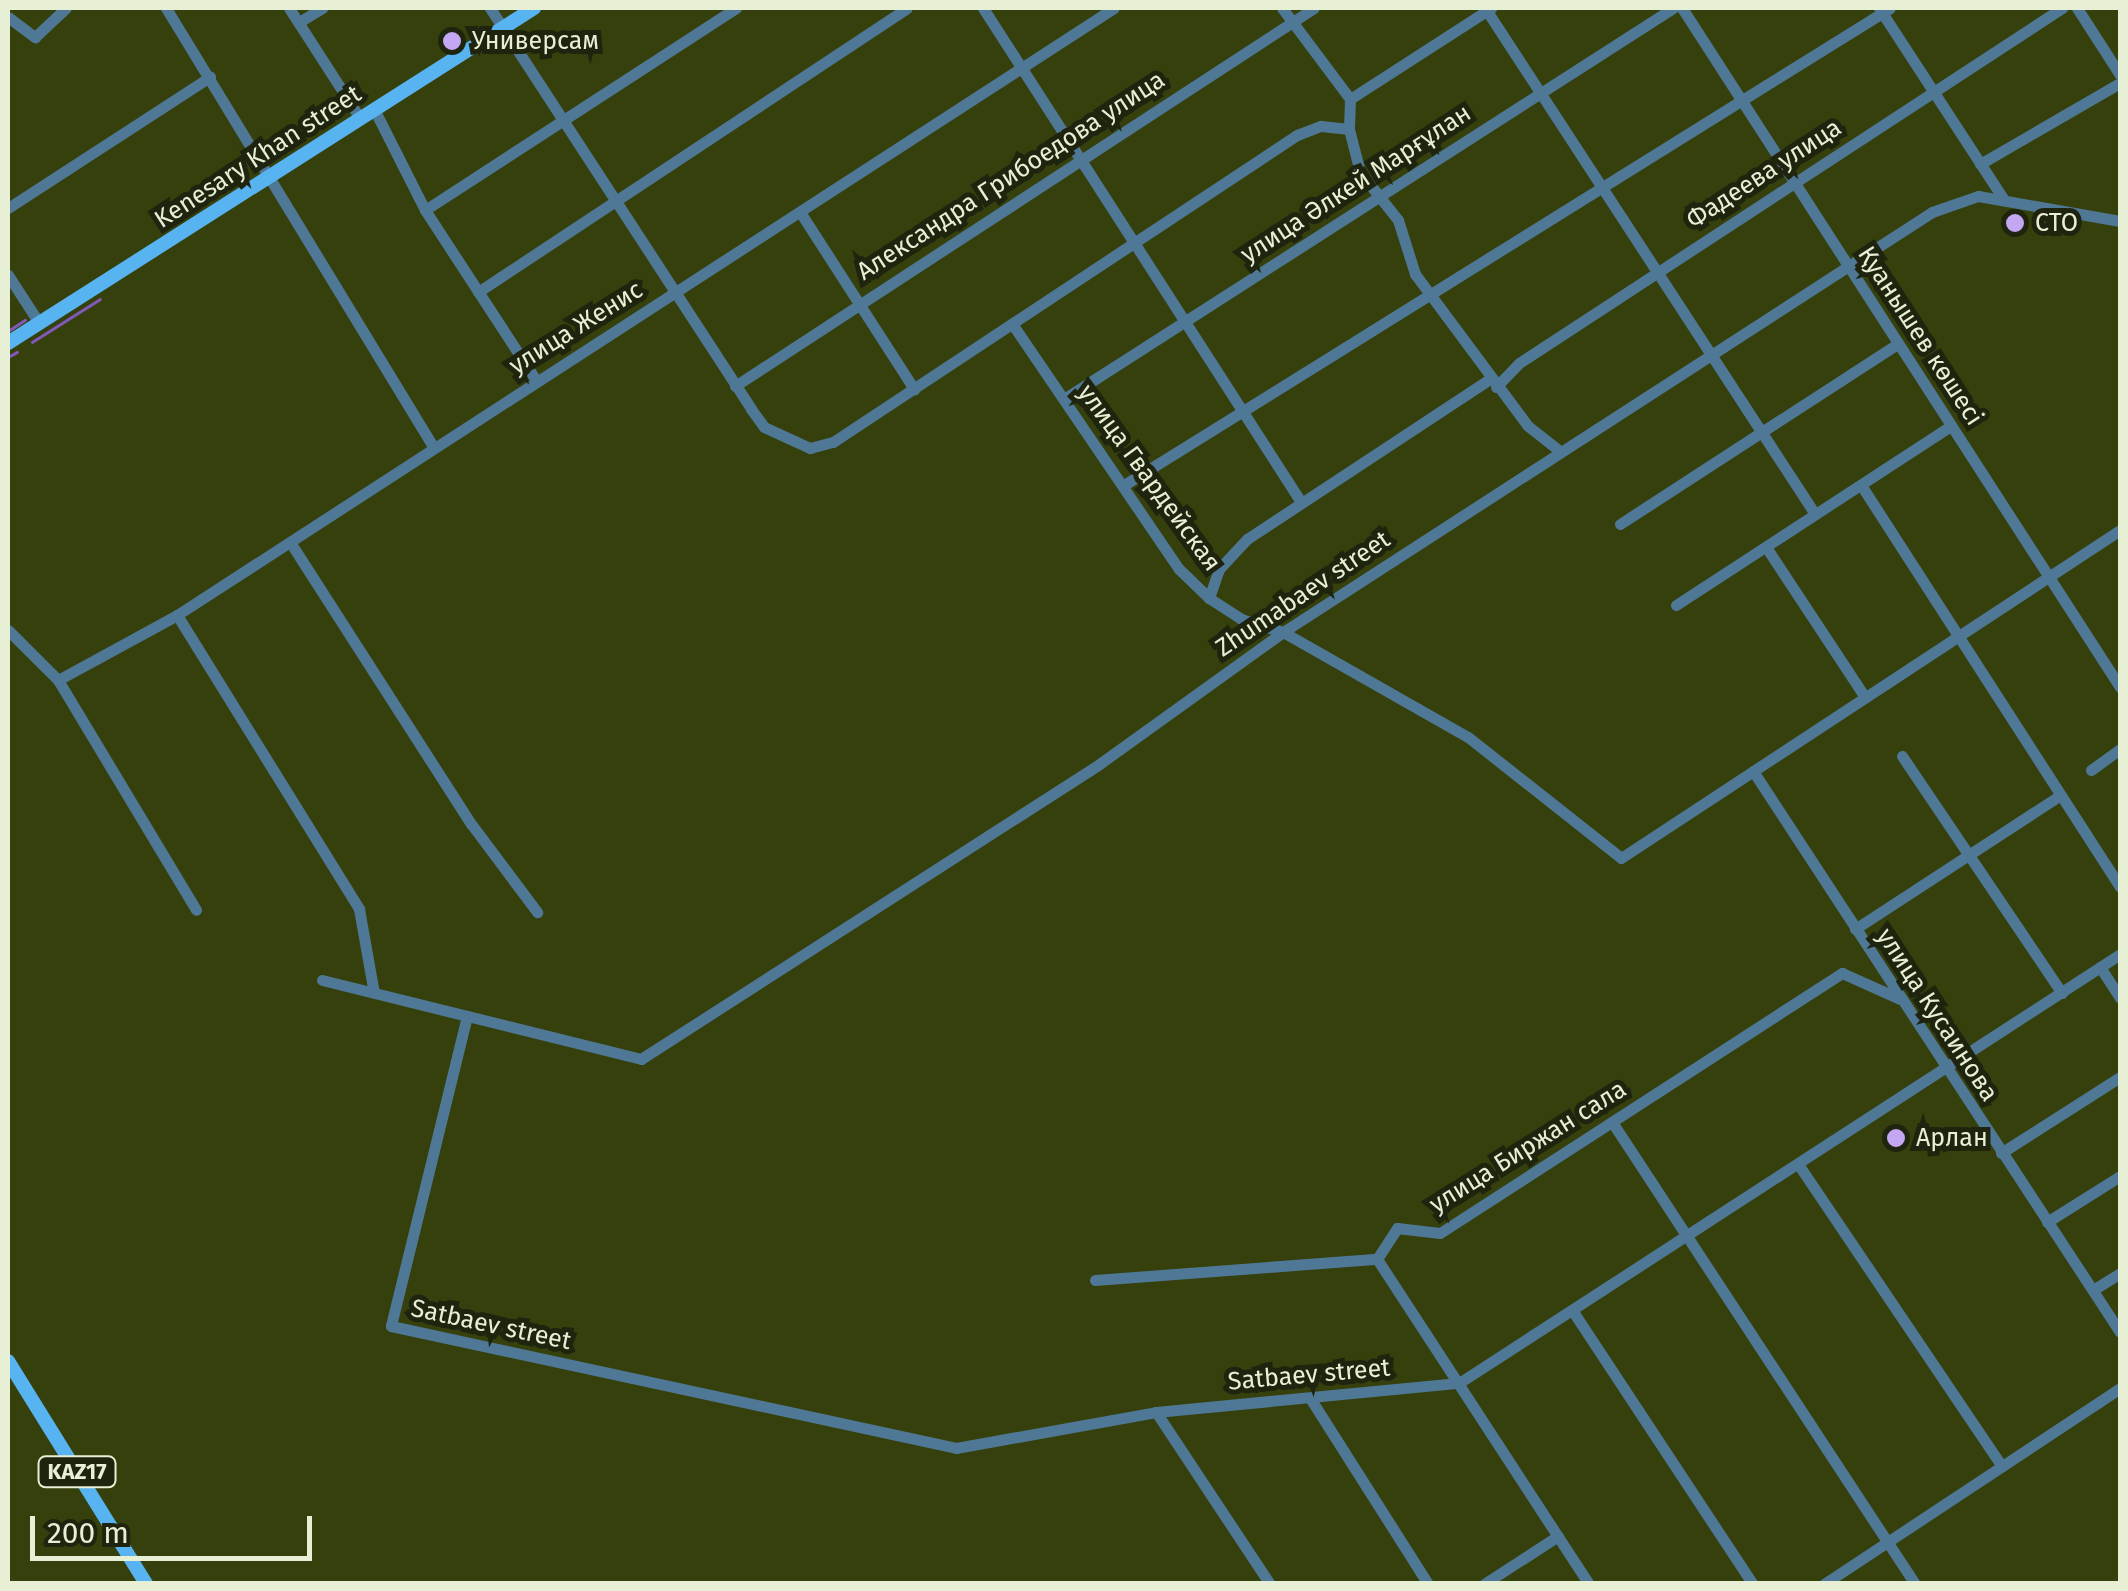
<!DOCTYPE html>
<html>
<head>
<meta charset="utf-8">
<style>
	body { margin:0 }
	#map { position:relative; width:2128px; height:1591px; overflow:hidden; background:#35400c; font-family:"Fira Sans",sans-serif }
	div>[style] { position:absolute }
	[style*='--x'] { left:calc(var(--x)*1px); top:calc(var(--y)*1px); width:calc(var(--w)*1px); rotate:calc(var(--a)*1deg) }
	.stream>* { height:2.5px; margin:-1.25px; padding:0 1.25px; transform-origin:1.25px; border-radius:1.25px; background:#8159b9 }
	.minor>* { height:11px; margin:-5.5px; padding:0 5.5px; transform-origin:5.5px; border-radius:5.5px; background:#4f7896 }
	.major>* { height:14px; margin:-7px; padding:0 7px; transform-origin:7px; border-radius:7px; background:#58b3f1 }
	.dots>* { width:28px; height:28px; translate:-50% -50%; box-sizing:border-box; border:5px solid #1f240f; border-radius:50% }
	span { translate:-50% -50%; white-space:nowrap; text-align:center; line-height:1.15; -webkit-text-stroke:10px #1f240f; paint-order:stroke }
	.shield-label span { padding:2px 8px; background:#1f240f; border:2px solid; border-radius:8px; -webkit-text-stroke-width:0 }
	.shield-label { font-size:22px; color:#e7efd4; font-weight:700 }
	.poi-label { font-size:25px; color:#e7efd4 }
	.left { translate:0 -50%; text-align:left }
	.street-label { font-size:25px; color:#e7efd4 }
	.frame { position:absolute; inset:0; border:10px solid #e7efd4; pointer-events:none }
	.scale { position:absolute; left:30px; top:1516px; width:282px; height:45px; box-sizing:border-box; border:5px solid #e7efd4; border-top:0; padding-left:12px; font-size:30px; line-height:35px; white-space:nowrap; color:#e7efd4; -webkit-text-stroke:8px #1f240f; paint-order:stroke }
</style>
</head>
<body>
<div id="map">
	<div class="stream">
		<i style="--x:8;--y:331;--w:20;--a:-33"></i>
		<i style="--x:32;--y:342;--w:80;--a:-32.3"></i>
		<i style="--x:8;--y:357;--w:10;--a:-29"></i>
	</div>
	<div class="minor">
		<i style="--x:166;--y:8;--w:515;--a:58.65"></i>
		<i style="--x:289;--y:8;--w:131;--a:57.2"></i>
		<i style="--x:490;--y:8;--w:478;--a:56.9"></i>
		<i style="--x:751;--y:409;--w:22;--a:54"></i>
		<i style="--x:764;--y:427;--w:51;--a:24.5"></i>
		<i style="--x:810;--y:448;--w:24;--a:-15"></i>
		<i style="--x:833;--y:442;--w:556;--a:-33.49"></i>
		<i style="--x:1297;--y:135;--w:26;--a:-21"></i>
		<i style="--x:1321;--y:126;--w:28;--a:6"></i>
		<i style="--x:983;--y:8;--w:588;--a:57.23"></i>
		<i style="--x:1282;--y:8;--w:114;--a:53.2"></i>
		<i style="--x:1485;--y:8;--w:604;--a:56.89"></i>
		<i style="--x:1682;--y:8;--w:808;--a:57.18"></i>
		<i style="--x:1879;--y:8;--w:227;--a:56.9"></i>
		<i style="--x:2077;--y:8;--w:80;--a:57.3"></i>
		<i style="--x:8;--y:17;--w:34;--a:37"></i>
		<i style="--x:35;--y:37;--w:42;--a:-43.1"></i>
		<i style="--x:299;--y:22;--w:27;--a:-31"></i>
		<i style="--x:1350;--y:99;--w:30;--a:92"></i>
		<i style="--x:1349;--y:129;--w:44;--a:75.7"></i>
		<i style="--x:1360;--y:172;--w:61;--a:51.6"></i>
		<i style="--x:1398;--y:220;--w:57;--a:72.5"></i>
		<i style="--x:1415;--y:274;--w:189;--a:53.4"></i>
		<i style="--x:1528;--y:426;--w:42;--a:38.2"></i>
		<i style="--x:1350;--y:99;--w:168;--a:-32.8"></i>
		<i style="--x:374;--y:109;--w:113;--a:63.2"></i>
		<i style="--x:425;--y:210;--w:202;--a:56.9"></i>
		<i style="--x:1980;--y:164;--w:162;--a:-30.1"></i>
		<i style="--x:8;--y:208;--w:241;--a:-33"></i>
		<i style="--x:425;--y:210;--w:371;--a:-33"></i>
		<i style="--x:800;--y:212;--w:211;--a:57.2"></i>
		<i style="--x:8;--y:275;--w:57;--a:57.1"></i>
		<i style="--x:478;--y:292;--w:514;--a:-33.5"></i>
		<i style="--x:1013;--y:325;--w:295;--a:55.8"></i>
		<i style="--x:1179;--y:569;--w:42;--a:44"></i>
		<i style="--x:1209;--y:598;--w:38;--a:33"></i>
		<i style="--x:1241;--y:619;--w:44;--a:17.2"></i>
		<i style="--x:1283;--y:632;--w:213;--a:29.6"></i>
		<i style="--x:1468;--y:737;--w:195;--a:38.3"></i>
		<i style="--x:1621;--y:858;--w:597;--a:-33.32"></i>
		<i style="--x:735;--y:386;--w:691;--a:-33.14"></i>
		<i style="--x:1496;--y:387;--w:33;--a:-46"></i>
		<i style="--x:1519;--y:363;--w:649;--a:-33.18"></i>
		<i style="--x:1064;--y:399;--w:724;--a:-32.7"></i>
		<i style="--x:1124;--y:485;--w:902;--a:-31.91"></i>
		<i style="--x:1861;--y:485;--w:478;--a:57.2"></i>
		<i style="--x:1620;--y:524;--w:330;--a:-33"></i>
		<i style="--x:290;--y:542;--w:336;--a:57.3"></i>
		<i style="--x:472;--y:825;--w:109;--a:53.2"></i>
		<i style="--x:1766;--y:547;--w:180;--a:56.6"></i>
		<i style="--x:1209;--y:598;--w:31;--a:-71"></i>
		<i style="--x:1219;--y:569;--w:41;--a:-47"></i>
		<i style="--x:1247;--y:539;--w:291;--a:-33.4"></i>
		<i style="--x:1676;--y:605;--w:328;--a:-33.1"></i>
		<i style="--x:177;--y:615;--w:346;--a:58.2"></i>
		<i style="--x:359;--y:909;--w:85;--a:79.9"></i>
		<i style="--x:8;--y:630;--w:71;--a:45"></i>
		<i style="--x:58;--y:680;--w:268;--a:59"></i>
		<i style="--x:58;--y:680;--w:136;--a:-28.6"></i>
		<i style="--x:177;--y:615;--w:1116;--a:-32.94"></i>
		<i style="--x:1902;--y:756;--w:286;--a:56"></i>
		<i style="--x:2091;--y:770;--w:36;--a:-36"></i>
		<i style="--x:1753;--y:771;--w:670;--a:56.81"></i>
		<i style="--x:1855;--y:929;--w:244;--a:-33.1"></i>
		<i style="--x:2100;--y:967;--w:37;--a:57"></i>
		<i style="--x:322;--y:980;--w:329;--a:13.9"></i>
		<i style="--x:641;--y:1059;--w:543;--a:-32.75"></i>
		<i style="--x:1098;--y:765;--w:228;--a:-35.7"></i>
		<i style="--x:1283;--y:632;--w:773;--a:-32.91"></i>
		<i style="--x:1932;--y:212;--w:49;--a:-19.2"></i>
		<i style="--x:1978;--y:196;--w:144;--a:10"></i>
		<i style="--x:467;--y:1016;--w:319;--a:103.8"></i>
		<i style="--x:391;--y:1326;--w:578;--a:12.18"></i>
		<i style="--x:956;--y:1448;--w:203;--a:-10.2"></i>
		<i style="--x:1156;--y:1412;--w:304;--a:-5.5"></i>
		<i style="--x:1459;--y:1383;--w:788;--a:-32.98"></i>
		<i style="--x:1612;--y:1122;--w:552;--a:56.74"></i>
		<i style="--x:2001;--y:1153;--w:141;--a:-32.6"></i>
		<i style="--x:1798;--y:1164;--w:364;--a:56"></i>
		<i style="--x:2047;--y:1222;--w:86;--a:-32.2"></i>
		<i style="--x:1377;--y:1259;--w:388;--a:56.9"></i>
		<i style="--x:1095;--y:1280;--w:283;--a:-4.3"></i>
		<i style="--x:1377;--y:1259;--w:37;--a:-57"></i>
		<i style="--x:1397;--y:1228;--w:43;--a:6.6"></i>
		<i style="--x:1440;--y:1233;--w:479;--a:-32.9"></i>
		<i style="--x:1842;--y:973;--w:64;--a:24.1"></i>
		<i style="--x:2093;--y:1290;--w:32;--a:-32"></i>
		<i style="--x:1574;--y:1313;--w:325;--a:56.6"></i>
		<i style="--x:1310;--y:1398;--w:220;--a:57.6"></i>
		<i style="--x:1156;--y:1412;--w:206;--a:56.5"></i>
		<i style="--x:1484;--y:1584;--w:88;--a:-33"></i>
		<i style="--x:1824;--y:1584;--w:355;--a:-33.5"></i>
	</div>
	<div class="major">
		<i style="--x:8;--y:343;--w:624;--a:-32.49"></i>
		<i style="--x:8;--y:1361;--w:262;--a:58.2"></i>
	</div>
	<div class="dots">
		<i style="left:452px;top:41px;background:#c3a7f2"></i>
		<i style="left:2015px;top:223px;background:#c3a7f2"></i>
		<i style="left:1896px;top:1138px;background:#c3a7f2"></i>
	</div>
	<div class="shield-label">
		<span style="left:77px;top:1472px">KAZ17</span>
	</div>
	<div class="poi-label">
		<span class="left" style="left:472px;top:41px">Универсам</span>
		<span class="left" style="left:2035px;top:223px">СТО</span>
		<span class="left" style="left:1916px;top:1138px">Арлан</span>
	</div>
	<div class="street-label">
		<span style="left:258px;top:157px;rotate:-33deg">Kenesary Khan street</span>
		<span style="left:1764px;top:174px;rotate:-33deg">Фадеева улица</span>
		<span style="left:1011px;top:176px;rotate:-33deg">Александра Грибоедова улица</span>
		<span style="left:1356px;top:184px;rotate:-33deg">улица Әлкей Марғұлан</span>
		<span style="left:576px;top:328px;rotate:-32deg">улица Женис</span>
		<span style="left:1920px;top:336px;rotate:57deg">Қуанышев көшесі</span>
		<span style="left:1149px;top:478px;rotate:54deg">улица Гвардейская</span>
		<span style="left:1303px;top:594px;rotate:-34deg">Zhumabaev street</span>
		<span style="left:1937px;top:1015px;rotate:57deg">улица Кусаинова</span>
		<span style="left:1528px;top:1147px;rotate:-32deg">улица Биржан сала</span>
		<span style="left:491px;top:1325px;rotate:12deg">Satbaev street</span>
		<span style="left:1309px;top:1375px;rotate:-5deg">Satbaev street</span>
	</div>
	<div class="frame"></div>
	<div class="scale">200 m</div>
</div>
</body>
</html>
